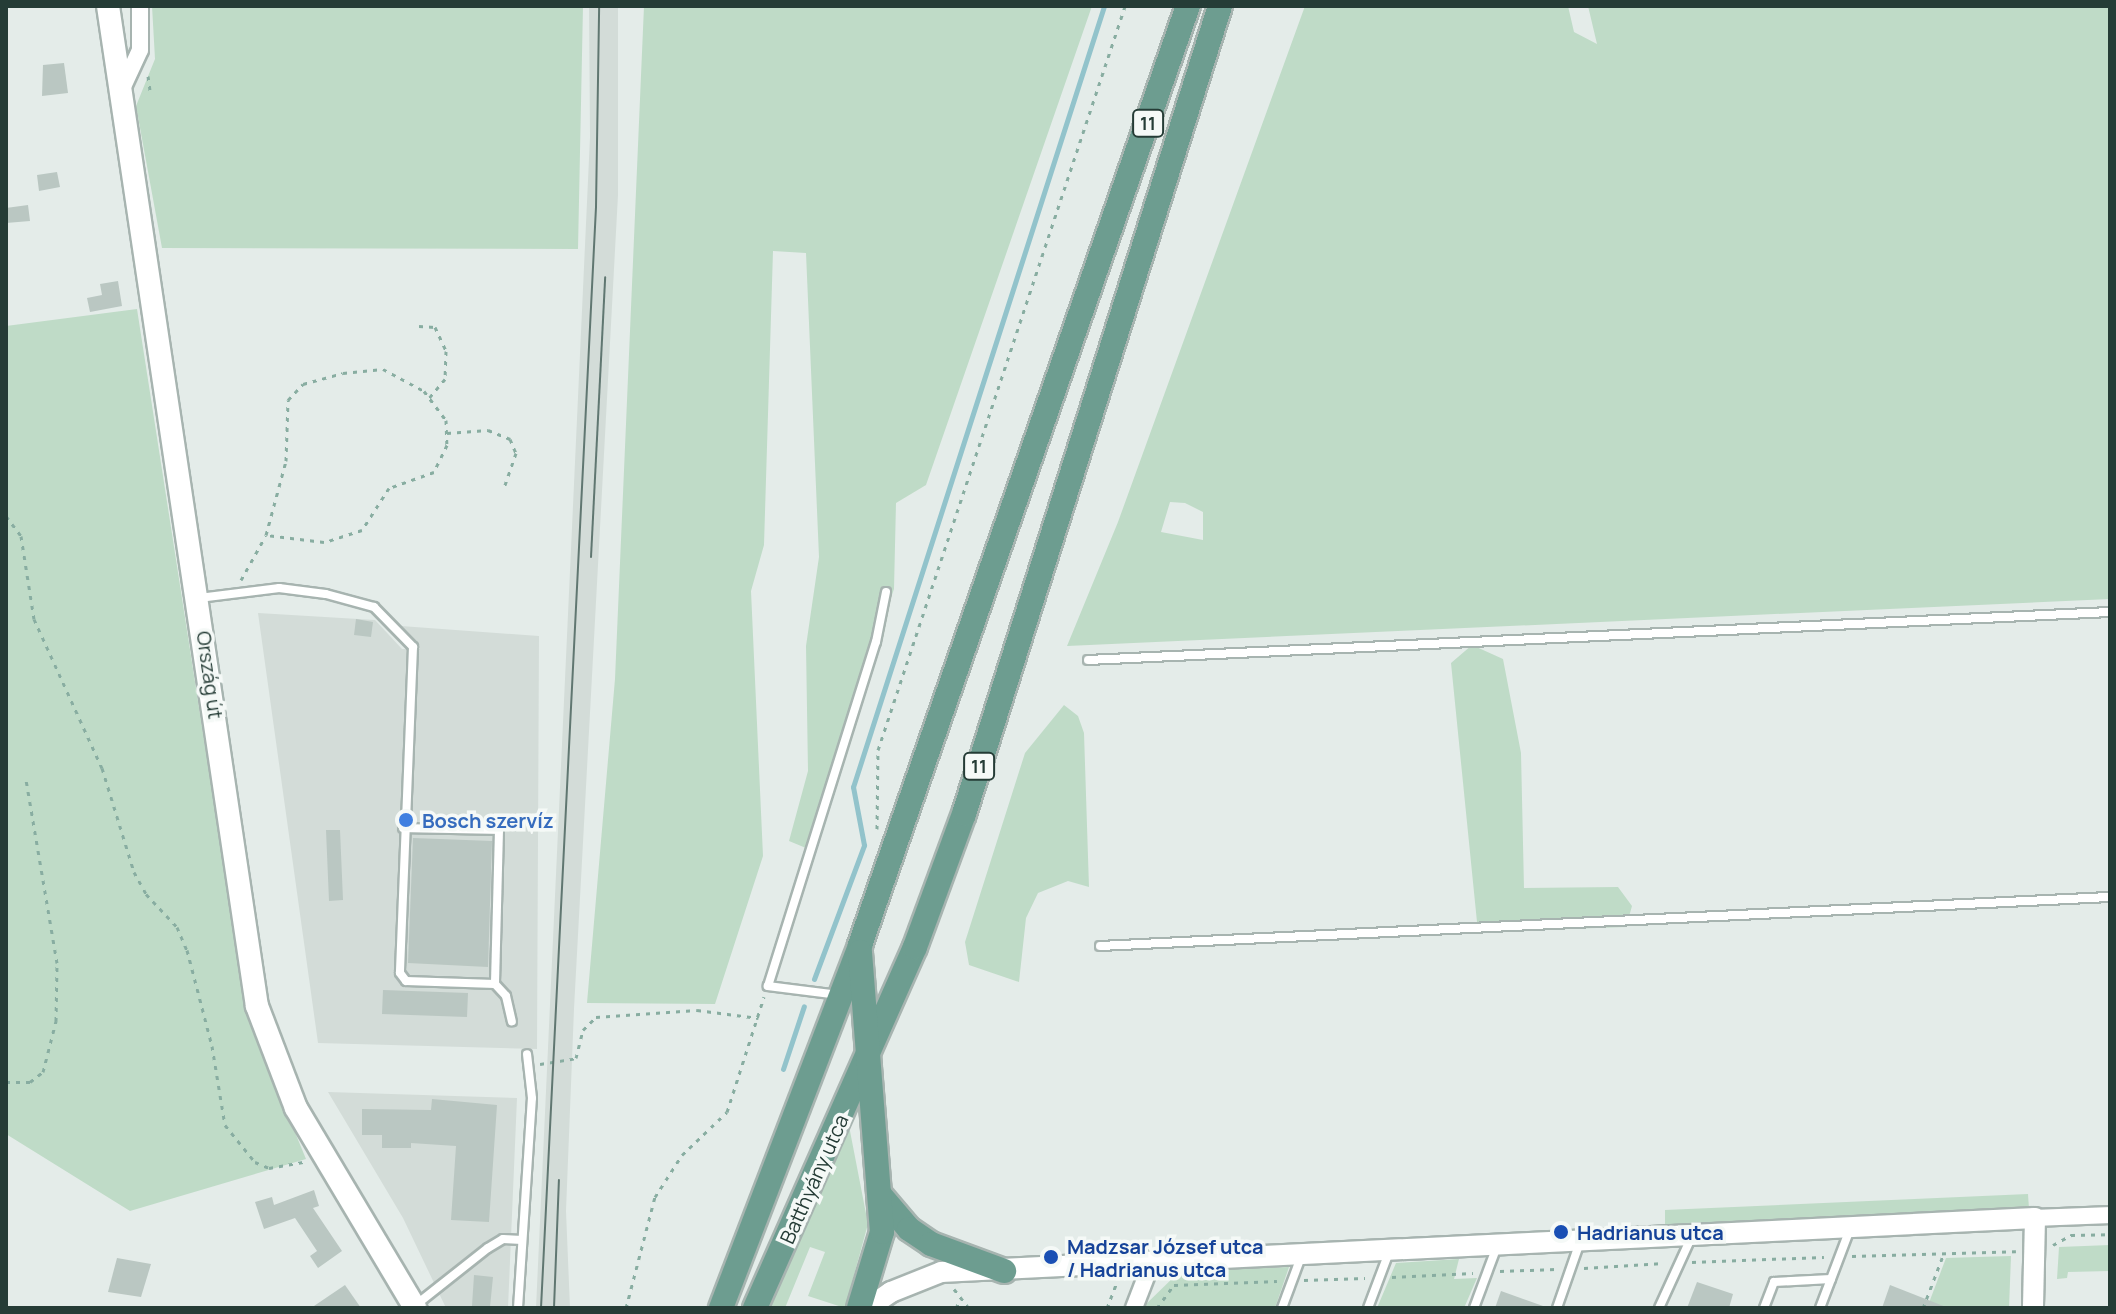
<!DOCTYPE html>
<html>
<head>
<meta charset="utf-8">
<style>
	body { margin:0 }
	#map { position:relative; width:2116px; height:1314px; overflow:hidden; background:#e4ece9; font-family:Manrope,sans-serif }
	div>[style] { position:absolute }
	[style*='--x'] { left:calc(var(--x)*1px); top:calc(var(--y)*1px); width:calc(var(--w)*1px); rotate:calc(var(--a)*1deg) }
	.built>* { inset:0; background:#d3dcd8 }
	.green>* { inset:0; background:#bfdbc7 }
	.stream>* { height:5px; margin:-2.5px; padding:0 2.5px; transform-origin:2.5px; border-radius:2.5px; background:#92c3cb }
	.building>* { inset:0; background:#bac7c2 }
	.path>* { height:3px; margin-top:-1.5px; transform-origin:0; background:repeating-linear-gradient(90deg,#88ada1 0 4px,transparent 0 10px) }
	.roads { filter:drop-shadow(2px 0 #a7b4b0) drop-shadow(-2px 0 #a7b4b0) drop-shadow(0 2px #a7b4b0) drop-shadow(0 -2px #a7b4b0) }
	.service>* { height:8px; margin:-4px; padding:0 4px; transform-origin:4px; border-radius:4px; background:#fff }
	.minor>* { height:16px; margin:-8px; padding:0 8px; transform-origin:8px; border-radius:8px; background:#fff }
	.tertiary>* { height:20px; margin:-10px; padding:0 10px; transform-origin:10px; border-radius:10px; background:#fff }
	.secondary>* { height:22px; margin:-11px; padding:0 11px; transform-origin:11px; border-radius:11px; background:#fff }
	.primary>* { height:24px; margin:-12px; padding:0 12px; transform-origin:12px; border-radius:12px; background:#6d9d90 }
	.tram>* { height:2px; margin:-1px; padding:0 1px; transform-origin:1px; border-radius:1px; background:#607771 }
	.dots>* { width:22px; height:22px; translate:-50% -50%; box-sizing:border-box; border:4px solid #f5f9f7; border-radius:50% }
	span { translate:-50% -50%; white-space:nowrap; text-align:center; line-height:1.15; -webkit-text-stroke:7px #f5f9f7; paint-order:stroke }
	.shield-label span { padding:2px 6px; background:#f5f9f7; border:2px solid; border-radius:6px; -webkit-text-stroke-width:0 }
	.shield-label { font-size:18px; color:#253c36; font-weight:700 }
	.street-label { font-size:20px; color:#253c36 }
	.shop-label { font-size:20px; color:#366cbe; font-weight:700 }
	.left { translate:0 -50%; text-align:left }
	.transit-label { font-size:20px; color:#164399; font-weight:700 }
	.frame { position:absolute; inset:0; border:8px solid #253c36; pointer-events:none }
</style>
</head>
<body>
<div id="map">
	<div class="built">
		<i style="clip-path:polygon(589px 6px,618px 6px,618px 195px,574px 1009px,566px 1211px,570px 1308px,536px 1308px,590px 137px)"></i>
		<i style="clip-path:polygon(258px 613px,375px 620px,402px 649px,420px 649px,401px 626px,539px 636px,537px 1049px,318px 1043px)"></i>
		<i style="clip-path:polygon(328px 1092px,517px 1098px,508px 1308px,446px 1308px,403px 1218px)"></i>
	</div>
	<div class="green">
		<i style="clip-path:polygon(152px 6px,583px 6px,578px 249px,162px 248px,136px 106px,155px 59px)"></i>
		<i style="clip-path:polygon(644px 6px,1092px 6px,926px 485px,896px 503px,894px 589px,806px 848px,789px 841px,808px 771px,806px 646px,819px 557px,806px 253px,773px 251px,764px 545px,751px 591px,763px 856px,715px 1004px,587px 1003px,615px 679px)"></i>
		<i style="clip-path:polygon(evenodd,1305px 6px,1568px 6px,1574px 32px,1597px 44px,1588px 6px,2110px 6px,2110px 599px,1067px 646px,1118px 522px,1305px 6px,1170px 502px,1185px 503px,1203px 512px,1203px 540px,1161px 532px,1170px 502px)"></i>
		<i style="clip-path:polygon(137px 309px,247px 1016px,306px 1159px,130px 1211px,6px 1134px,6px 326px)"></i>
		<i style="clip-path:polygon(1472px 645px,1503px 659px,1521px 753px,1524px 888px,1618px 887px,1632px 906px,1626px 927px,1478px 932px,1451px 663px)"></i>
		<i style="clip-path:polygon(1064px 705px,1078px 716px,1084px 733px,1089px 887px,1068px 881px,1038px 893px,1026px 918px,1019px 982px,969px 965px,965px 942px,1025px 753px)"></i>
		<i style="clip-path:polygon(844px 1127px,850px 1131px,868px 1224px,845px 1308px,808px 1296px,825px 1252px,810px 1247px,785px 1308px,770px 1308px)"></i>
		<i style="clip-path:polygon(2028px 1194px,2029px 1209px,1665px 1227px,1665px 1210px)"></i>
		<i style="clip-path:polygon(2110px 1245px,2110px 1271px,2068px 1272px,2067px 1278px,2057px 1279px,2059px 1247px)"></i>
		<i style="clip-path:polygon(2011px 1256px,2009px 1308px,1927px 1308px,1946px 1258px)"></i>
		<i style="clip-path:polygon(1459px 1259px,1454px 1279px,1477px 1278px,1464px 1308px,1377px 1308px,1396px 1263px)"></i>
		<i style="clip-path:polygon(1289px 1267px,1275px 1308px,1142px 1308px,1180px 1271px)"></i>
	</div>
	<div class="stream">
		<i style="--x:814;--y:979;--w:143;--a:-69.5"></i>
		<i style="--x:864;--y:845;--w:59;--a:-100.7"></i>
		<i style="--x:853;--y:787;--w:820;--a:-72.18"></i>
		<i style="--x:783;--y:1069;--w:66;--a:-71.6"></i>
	</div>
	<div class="building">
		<i style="clip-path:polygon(64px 63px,68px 93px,42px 96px,43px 65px)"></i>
		<i style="clip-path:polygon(57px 172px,60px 187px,39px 191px,37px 175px)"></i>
		<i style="clip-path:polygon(28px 205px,30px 221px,6px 223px,6px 208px)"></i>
		<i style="clip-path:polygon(118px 281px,122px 306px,90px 312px,87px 298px,102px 295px,100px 284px)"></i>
		<i style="clip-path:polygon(356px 619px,373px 622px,371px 637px,354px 635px)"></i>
		<i style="clip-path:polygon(326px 830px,340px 830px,343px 900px,329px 901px)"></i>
		<i style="clip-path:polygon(413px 838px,492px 841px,488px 967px,408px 963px)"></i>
		<i style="clip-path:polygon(383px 990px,468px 993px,467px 1017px,382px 1014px)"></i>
		<i style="clip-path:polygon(432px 1099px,497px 1105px,489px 1222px,451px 1220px,456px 1146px,411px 1143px,411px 1148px,382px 1148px,382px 1135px,362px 1135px,362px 1109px,431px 1110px)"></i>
		<i style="clip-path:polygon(314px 1190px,319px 1206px,313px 1208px,342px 1251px,318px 1268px,310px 1256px,317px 1251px,295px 1218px,264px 1229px,255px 1202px,272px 1197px,274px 1205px)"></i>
		<i style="clip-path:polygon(117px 1258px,151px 1264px,141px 1297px,108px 1292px)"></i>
		<i style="clip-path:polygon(474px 1275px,493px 1277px,490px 1307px,472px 1306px)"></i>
		<i style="clip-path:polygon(1697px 1282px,1733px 1294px,1729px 1308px,1687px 1308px)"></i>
		<i style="clip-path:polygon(345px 1285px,361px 1308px,311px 1308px)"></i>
		<i style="clip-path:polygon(1890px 1285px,1946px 1307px,1946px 1308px,1882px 1308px)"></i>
		<i style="clip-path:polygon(1501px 1291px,1543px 1306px,1542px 1308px,1495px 1308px)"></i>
	</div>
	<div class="path">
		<i style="--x:148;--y:76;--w:15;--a:82"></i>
		<i style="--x:419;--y:326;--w:16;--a:4"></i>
		<i style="--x:435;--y:327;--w:26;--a:65"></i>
		<i style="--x:446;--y:351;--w:28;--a:92"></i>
		<i style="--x:445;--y:379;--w:25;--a:130"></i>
		<i style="--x:447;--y:433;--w:41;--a:-4.2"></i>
		<i style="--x:488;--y:430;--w:24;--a:22"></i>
		<i style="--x:510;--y:439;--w:15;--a:67"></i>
		<i style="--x:516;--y:453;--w:36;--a:109"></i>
		<i style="--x:6;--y:516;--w:25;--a:53"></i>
		<i style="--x:21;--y:536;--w:84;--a:81.1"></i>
		<i style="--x:34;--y:619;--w:164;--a:65.5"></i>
		<i style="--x:102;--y:768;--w:109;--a:72.9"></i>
		<i style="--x:134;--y:872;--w:25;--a:61"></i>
		<i style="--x:146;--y:894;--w:45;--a:46.8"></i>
		<i style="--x:177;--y:927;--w:25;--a:67"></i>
		<i style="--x:187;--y:950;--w:99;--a:75.4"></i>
		<i style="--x:212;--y:1046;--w:80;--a:80.7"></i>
		<i style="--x:225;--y:1125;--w:48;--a:51"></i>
		<i style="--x:255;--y:1162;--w:15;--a:23"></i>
		<i style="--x:269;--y:1168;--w:36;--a:-10"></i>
		<i style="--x:241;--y:580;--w:51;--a:-60.9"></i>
		<i style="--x:266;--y:535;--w:77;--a:-74.9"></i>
		<i style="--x:286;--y:461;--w:61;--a:-88.1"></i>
		<i style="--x:288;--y:400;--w:22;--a:-47"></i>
		<i style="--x:303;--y:384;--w:41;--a:-15.4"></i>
		<i style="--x:343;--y:373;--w:40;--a:-5.7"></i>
		<i style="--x:383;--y:369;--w:47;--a:28.2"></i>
		<i style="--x:424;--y:391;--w:36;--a:53"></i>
		<i style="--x:446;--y:420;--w:25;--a:88"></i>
		<i style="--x:447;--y:445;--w:30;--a:116"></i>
		<i style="--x:434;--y:472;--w:48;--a:160.4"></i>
		<i style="--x:389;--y:488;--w:50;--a:122.7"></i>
		<i style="--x:362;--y:530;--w:40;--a:162"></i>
		<i style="--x:324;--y:542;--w:58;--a:-173.1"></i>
		<i style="--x:877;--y:829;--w:79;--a:-89.3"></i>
		<i style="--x:878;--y:750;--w:784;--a:-71.63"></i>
		<i style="--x:540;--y:1064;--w:36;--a:-9"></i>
		<i style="--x:576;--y:1058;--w:29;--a:-76"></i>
		<i style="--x:583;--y:1030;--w:18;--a:-45"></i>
		<i style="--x:596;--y:1017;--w:101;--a:-4"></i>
		<i style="--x:697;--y:1010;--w:62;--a:7.5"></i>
		<i style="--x:6;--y:1082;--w:24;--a:0"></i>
		<i style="--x:30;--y:1082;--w:16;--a:-38"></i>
		<i style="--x:43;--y:1072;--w:53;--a:-75.7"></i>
		<i style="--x:56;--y:1021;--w:58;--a:-89"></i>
		<i style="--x:57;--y:963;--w:186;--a:-99.6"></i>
		<i style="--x:2053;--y:1245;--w:21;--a:-29"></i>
		<i style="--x:2071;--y:1235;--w:39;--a:-1"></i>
		<i style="--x:1852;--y:1256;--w:164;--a:-1.7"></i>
		<i style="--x:1692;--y:1262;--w:132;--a:-2.2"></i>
		<i style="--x:1584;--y:1268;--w:80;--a:-3.6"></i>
		<i style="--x:1500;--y:1271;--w:56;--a:-2"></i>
		<i style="--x:1392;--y:1277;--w:81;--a:-2.8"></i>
		<i style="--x:1304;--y:1280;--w:61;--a:-1.9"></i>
		<i style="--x:954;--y:1289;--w:24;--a:52"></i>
		<i style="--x:626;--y:1308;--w:115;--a:-75.4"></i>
		<i style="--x:655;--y:1197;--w:50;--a:-57.3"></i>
		<i style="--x:682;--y:1155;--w:62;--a:-43.7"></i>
		<i style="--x:727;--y:1112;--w:121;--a:-72.2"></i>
		<i style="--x:956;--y:1308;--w:11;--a:-63"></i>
		<i style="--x:1107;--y:1308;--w:28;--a:-69"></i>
		<i style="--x:1157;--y:1308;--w:29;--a:-54"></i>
		<i style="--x:1174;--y:1285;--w:103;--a:-2.2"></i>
		<i style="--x:1923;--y:1308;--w:59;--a:-69.1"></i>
	</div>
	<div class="roads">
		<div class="service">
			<i style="--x:199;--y:598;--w:81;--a:-7.1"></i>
			<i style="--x:279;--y:588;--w:47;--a:7.3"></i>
			<i style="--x:326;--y:594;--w:50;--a:15.2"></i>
			<i style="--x:374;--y:607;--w:56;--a:45.7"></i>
			<i style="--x:413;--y:647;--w:326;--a:92.3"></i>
			<i style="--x:400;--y:973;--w:10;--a:53"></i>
			<i style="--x:406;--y:981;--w:89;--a:1.9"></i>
			<i style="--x:495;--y:984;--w:16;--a:47"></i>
			<i style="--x:506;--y:996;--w:26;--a:77"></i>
			<i style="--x:1088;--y:660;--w:1023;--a:-2.69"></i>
			<i style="--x:403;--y:828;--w:96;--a:1.2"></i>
			<i style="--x:499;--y:830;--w:154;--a:91.5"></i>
			<i style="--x:1100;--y:946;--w:1011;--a:-2.78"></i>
			<i style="--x:839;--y:995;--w:72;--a:-172.8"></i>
			<i style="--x:768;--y:986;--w:361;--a:-72.6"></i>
			<i style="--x:876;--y:642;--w:51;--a:-78.7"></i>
			<i style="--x:417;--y:1304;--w:90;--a:-38.3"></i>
			<i style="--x:488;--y:1248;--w:17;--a:-31"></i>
			<i style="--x:503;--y:1239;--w:19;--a:3"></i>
			<i style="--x:518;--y:1308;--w:210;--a:-86.2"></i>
			<i style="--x:532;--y:1098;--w:44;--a:-96.5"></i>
			<i style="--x:1282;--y:1308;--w:54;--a:-69.6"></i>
			<i style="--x:1368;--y:1308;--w:60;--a:-69.4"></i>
			<i style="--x:1474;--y:1308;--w:66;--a:-69.6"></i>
			<i style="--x:1557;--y:1308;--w:70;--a:-70.8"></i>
			<i style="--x:1659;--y:1308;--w:79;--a:-65.4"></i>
			<i style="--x:1764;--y:1308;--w:28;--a:-69"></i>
			<i style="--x:1774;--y:1282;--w:57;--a:-3"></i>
			<i style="--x:1820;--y:1308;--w:85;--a:-69.2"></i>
		</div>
		<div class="minor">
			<i style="--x:122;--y:89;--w:43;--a:-65.2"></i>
			<i style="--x:140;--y:50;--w:44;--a:-90"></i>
			<i style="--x:2035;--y:1218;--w:75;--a:-2.3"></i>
			<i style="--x:1134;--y:1308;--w:47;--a:-68.9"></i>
		</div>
		<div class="tertiary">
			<i style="--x:868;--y:1308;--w:28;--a:-35"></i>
			<i style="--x:891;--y:1292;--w:54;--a:-21.8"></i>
			<i style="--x:941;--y:1272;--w:1095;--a:-2.83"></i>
			<i style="--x:2035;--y:1218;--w:90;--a:91.3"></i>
		</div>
		<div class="secondary">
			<i style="--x:108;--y:6;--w:1011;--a:81.53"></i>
			<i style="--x:257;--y:1006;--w:109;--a:69.1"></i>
			<i style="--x:296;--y:1108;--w:233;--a:59.2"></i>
		</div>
		<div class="primary">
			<i style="--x:881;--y:1196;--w:43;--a:49.7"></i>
			<i style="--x:909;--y:1229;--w:27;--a:34"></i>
			<i style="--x:931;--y:1244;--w:78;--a:20.3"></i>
			<i style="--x:721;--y:1308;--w:389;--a:-69"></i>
			<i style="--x:860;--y:945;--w:995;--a:-70.75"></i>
			<i style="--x:755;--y:1308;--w:395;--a:-66.1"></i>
			<i style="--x:915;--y:947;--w:142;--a:-69.8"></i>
			<i style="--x:964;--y:814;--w:848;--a:-72.42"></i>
			<i style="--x:859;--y:1308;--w:79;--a:-73.2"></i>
			<i style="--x:882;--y:1232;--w:281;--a:-94.5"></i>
		</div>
	</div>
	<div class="tram">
		<i style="--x:591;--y:557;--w:280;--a:-87.1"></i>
		<i style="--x:541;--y:1308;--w:1102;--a:-87.14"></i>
		<i style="--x:596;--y:207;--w:201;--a:-89.1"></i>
		<i style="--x:554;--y:1308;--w:128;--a:-87.8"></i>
	</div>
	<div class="dots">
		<i style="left:406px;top:820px;background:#3f7fe0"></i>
		<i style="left:1561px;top:1232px;background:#1a4fb4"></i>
		<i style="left:1051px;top:1257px;background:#1a4fb4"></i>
	</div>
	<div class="shield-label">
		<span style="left:1148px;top:123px">11</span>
		<span style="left:979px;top:766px">11</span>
	</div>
	<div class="street-label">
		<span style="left:210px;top:675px;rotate:82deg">Ország út</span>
		<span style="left:814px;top:1179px;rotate:-66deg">Batthyány utca</span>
	</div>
	<div class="shop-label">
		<span class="left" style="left:422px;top:820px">Bosch szervíz</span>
	</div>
	<div class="transit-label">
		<span class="left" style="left:1577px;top:1232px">Hadrianus utca</span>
		<span class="left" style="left:1067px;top:1258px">Madzsar József utca<br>/ Hadrianus utca</span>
	</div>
	<div class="frame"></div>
</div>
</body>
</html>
